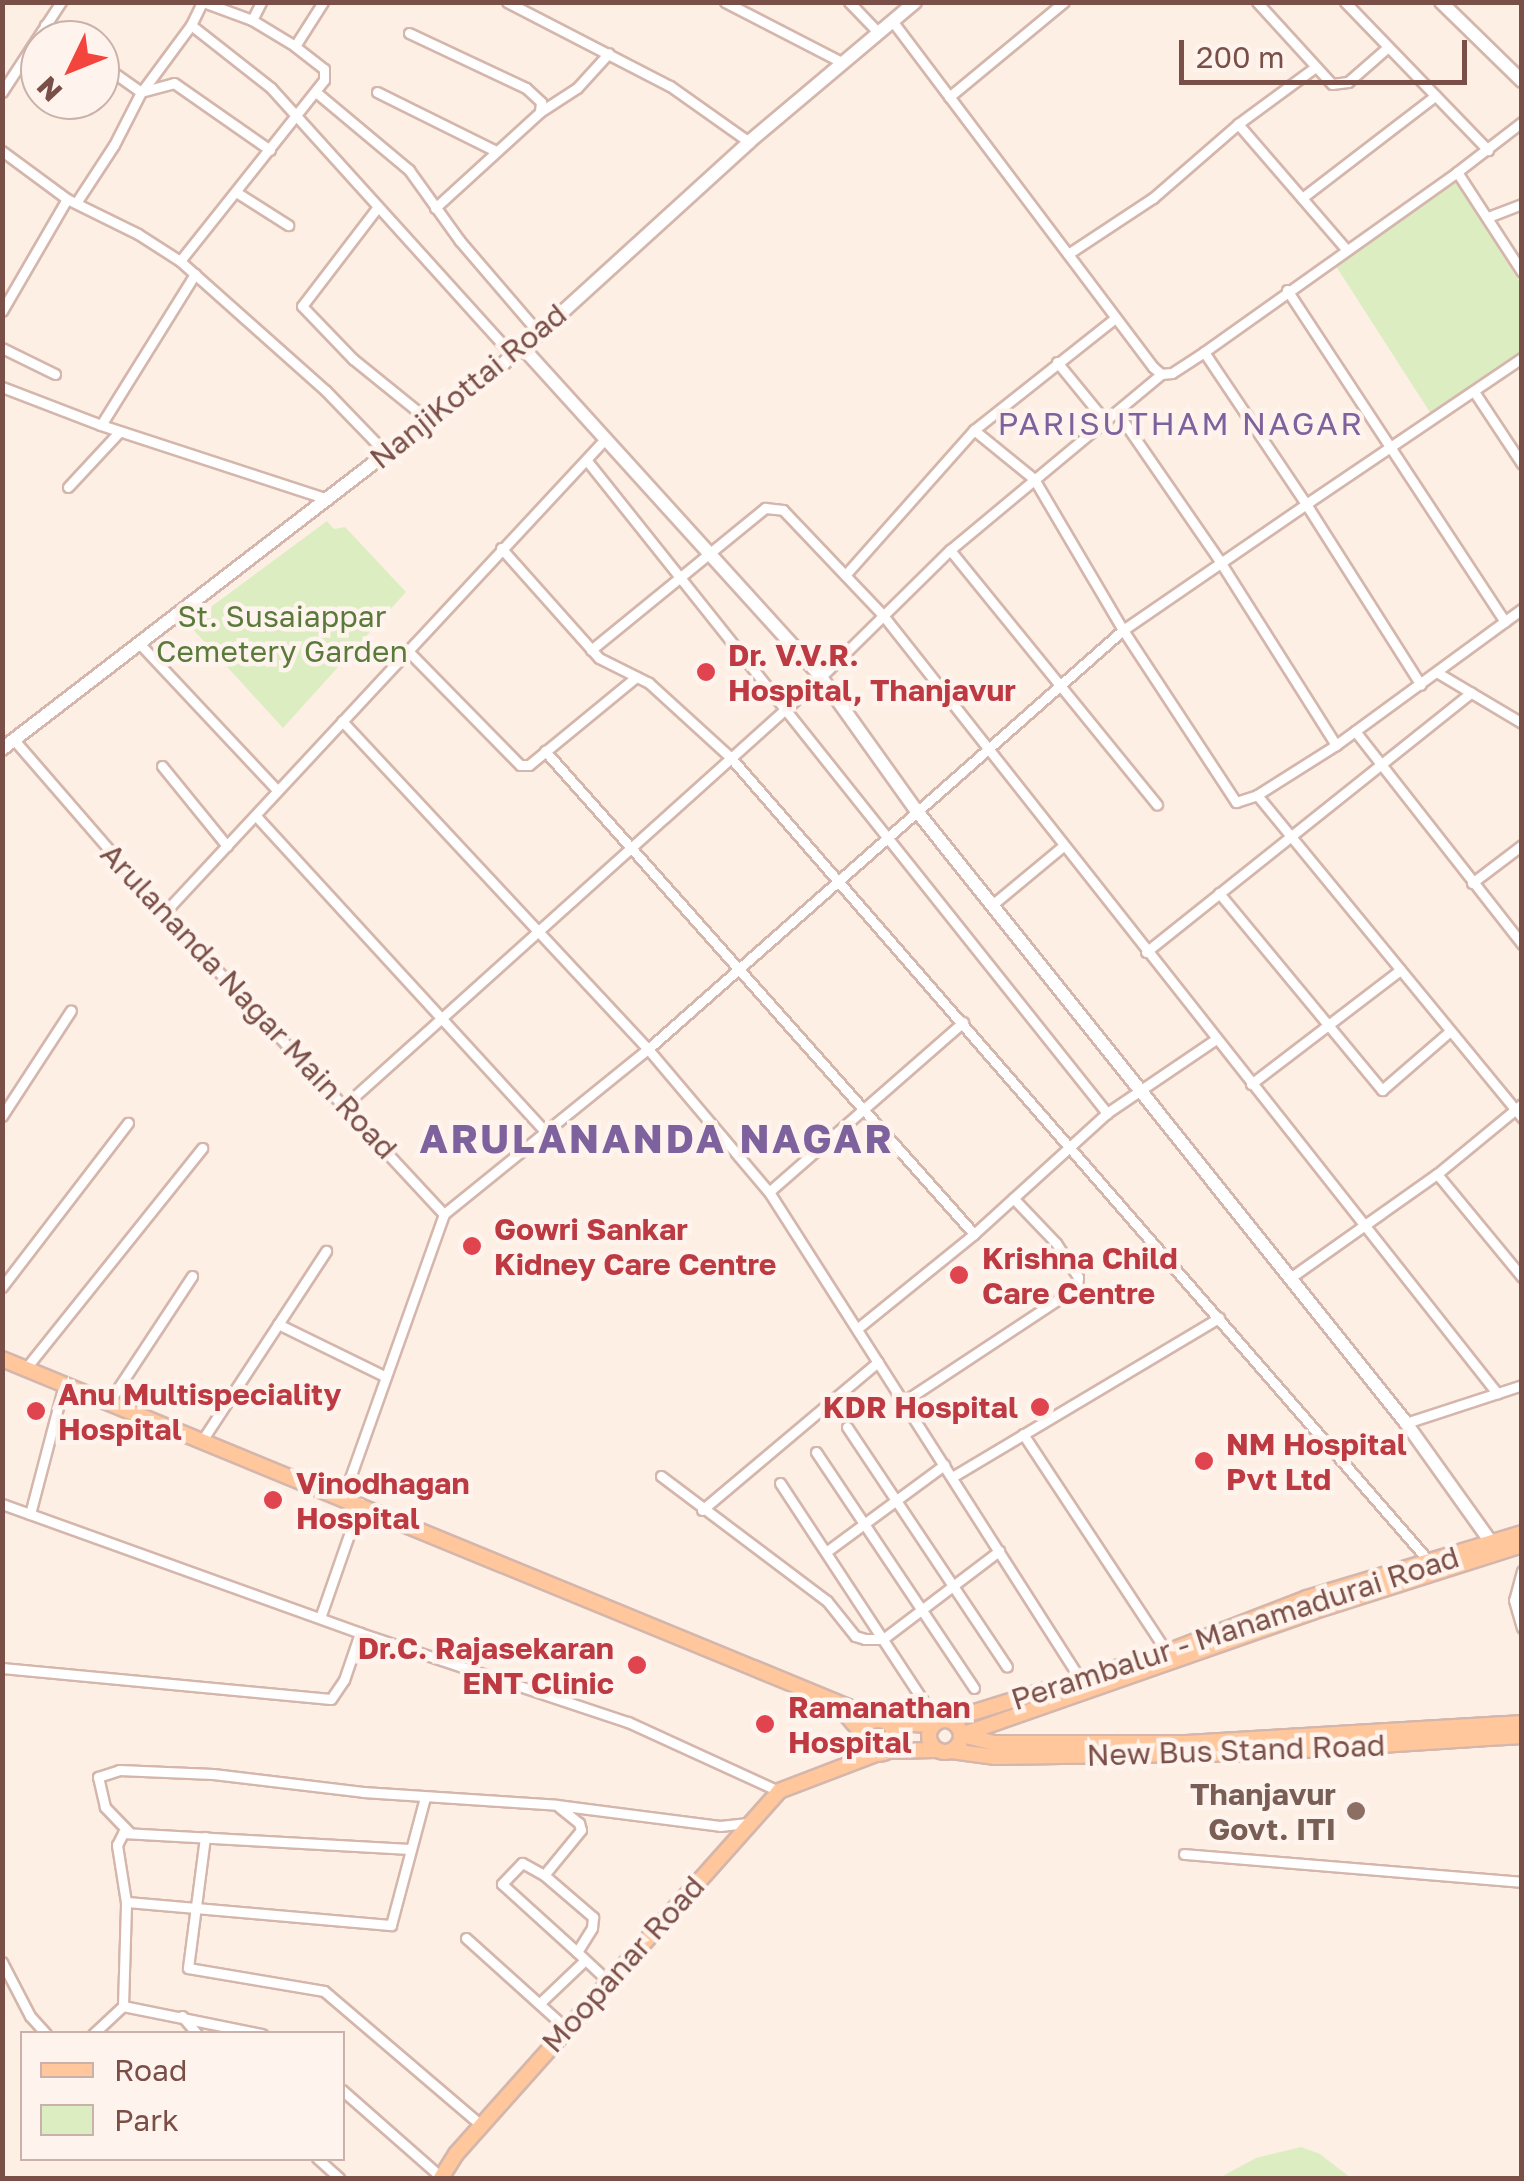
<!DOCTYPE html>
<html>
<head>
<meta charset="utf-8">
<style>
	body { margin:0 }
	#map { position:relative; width:1524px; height:2181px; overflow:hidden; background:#feefe4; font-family:"Golos Text",sans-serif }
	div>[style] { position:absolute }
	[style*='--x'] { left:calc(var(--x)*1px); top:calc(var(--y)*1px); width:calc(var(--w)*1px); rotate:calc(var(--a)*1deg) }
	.green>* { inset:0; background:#dceec1 }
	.roads { filter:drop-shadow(2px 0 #d4b6ac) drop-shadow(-2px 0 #d4b6ac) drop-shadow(0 2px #d4b6ac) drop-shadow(0 -2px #d4b6ac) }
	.street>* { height:9px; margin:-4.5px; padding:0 4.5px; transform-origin:4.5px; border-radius:4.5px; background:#fff }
	.secondary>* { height:12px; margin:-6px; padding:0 6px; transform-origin:6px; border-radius:6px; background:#fff }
	.primary>* { height:14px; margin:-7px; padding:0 7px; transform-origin:7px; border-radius:7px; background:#ffc79b }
	.primary>.ring { margin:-7px; padding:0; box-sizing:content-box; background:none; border:14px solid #ffc79b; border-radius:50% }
	.dots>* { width:28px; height:28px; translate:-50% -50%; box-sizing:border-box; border:5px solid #fff4ed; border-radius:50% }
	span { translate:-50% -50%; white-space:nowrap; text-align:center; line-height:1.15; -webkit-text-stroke:9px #fff4ed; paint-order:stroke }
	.street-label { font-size:30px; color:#7a4f47 }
	.park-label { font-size:30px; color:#5a7a3b }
	.health-label { font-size:30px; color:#be3a42; font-weight:700 }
	.left { translate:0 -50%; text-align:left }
	.right { translate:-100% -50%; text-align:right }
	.education-label { font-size:30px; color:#785e54; font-weight:700 }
	.neighbourhood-label { font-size:32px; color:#7e629e; letter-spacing:2.5px }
	.district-label { font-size:40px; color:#7e629e; font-weight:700; letter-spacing:2.5px }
	.frame { position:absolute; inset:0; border:5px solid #7a4f47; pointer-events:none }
	.legend { position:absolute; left:20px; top:2031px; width:325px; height:130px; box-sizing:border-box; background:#fff4ed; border:2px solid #cab2ab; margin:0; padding:12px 18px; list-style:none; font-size:30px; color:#7a4f47 }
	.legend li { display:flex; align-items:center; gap:20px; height:50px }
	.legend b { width:50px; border:2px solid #cab2ab }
	.north { position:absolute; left:20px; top:20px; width:100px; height:100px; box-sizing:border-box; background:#fff4ed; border:2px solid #cab2ab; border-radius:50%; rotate:227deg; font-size:28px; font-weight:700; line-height:40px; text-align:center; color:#7a4f47 }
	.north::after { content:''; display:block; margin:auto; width:35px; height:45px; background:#f3443e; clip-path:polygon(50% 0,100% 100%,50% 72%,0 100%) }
	.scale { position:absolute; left:1179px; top:40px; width:288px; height:45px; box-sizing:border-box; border:5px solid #7a4f47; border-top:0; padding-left:12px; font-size:30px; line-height:35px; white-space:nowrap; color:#7a4f47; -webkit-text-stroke:8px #fff4ed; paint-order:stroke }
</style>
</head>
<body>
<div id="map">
	<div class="green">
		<i style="clip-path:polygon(1455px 181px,1521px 284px,1521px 356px,1431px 414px,1332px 260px)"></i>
		<i style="clip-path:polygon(327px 521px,334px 529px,345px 527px,406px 592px,283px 728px,188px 624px)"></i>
		<i style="clip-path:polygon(1301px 2147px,1320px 2154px,1351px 2178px,1219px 2178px,1256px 2158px)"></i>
	</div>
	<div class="roads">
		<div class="street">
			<i style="--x:507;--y:2;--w:183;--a:27.3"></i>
			<i style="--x:670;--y:86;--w:97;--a:35.3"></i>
			<i style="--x:725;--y:2;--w:131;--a:27.3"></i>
			<i style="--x:849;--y:2;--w:40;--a:46"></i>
			<i style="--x:1257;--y:2;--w:111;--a:47.6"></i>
			<i style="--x:1332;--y:84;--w:16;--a:-7"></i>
			<i style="--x:1348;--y:82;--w:53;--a:-41.2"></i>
			<i style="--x:1345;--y:2;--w:206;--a:46"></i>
			<i style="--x:252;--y:20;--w:20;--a:-63"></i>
			<i style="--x:893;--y:22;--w:432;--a:53"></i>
			<i style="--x:1153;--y:367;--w:11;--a:41"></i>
			<i style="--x:1161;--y:374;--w:11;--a:-5"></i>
			<i style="--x:1172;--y:373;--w:38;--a:-33"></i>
			<i style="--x:1204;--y:352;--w:183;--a:56.1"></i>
			<i style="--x:1306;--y:504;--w:261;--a:-34.1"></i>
			<i style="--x:45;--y:25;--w:27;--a:34"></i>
			<i style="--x:191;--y:25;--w:102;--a:38.2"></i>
			<i style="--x:271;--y:88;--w:360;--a:47.9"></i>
			<i style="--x:409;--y:33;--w:129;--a:25.2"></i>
			<i style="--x:526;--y:88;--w:21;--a:43"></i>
			<i style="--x:541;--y:102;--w:10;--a:96"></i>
			<i style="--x:295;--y:46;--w:52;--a:-57.5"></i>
			<i style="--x:143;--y:90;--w:81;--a:-53.6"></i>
			<i style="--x:191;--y:25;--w:25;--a:-64"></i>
			<i style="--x:2;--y:92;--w:108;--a:-56.8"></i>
			<i style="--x:141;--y:92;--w:34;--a:-15"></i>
			<i style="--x:174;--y:83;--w:117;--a:34.9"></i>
			<i style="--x:377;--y:92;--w:133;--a:26.4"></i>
			<i style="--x:317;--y:93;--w:120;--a:39.9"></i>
			<i style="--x:409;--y:170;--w:87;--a:54.3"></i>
			<i style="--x:460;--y:241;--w:120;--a:49.4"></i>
			<i style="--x:949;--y:97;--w:149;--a:-39.6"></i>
			<i style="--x:1522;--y:122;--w:82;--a:142.4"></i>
			<i style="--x:1457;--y:172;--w:119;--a:57"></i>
			<i style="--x:1238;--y:124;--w:164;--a:49.2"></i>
			<i style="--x:2;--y:151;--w:81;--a:36.4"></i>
			<i style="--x:67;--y:199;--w:79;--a:26.2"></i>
			<i style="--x:138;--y:234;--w:50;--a:32.7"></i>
			<i style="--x:180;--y:261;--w:195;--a:41.7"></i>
			<i style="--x:326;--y:391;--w:85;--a:46"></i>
			<i style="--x:236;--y:192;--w:62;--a:32.4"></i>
			<i style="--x:1302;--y:198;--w:168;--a:-37.5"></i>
			<i style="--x:76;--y:203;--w:69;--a:-56.8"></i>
			<i style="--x:114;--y:145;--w:59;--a:-63"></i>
			<i style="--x:141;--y:92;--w:50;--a:-144.7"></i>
			<i style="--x:377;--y:208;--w:123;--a:127.4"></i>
			<i style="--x:302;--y:306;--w:74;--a:46.1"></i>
			<i style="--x:353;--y:359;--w:95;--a:39"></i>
			<i style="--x:435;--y:208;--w:142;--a:-42.4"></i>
			<i style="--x:540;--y:112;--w:44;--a:-33"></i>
			<i style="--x:577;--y:88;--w:47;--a:-47.6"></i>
			<i style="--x:1488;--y:217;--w:36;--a:-21"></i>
			<i style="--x:1068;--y:254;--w:102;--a:-33.4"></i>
			<i style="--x:1153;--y:198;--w:113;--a:-41"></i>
			<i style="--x:1238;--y:124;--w:94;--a:-36.4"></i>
			<i style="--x:180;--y:261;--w:231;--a:-51.5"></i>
			<i style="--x:324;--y:80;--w:11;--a:-90"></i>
			<i style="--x:324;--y:69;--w:37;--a:-142"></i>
			<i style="--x:295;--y:46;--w:50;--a:-148.8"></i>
			<i style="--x:252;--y:20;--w:52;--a:-159.8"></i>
			<i style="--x:1287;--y:290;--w:397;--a:56.7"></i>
			<i style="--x:2;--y:311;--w:129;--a:-59.9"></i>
			<i style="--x:2;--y:348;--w:59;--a:26.1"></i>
			<i style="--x:1204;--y:352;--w:310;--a:-35.4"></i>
			<i style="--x:1057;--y:362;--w:77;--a:50.8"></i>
			<i style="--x:2;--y:387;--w:106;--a:21"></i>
			<i style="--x:101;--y:425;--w:239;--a:18.1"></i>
			<i style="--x:1475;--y:393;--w:85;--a:56.5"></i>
			<i style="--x:1117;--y:412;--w:180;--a:55.4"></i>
			<i style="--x:1219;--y:560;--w:219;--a:57.7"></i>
			<i style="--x:101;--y:425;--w:178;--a:-58.1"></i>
			<i style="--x:974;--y:430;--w:77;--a:39.2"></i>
			<i style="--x:1034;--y:479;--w:175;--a:59.5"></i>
			<i style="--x:1123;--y:630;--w:206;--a:56.7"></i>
			<i style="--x:1236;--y:802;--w:22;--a:-18"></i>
			<i style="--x:1257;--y:795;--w:93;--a:-32.3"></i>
			<i style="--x:1336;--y:745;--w:230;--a:-36.2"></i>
			<i style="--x:588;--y:462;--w:833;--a:51.44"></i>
			<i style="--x:68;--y:487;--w:76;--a:-47.1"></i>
			<i style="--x:501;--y:548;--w:147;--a:48.3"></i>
			<i style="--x:599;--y:658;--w:56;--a:26.6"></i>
			<i style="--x:649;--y:683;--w:111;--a:42.4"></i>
			<i style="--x:731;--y:758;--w:1063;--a:49.01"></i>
			<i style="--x:950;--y:550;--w:328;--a:50.9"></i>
			<i style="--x:847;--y:573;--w:191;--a:-48.4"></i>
			<i style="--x:974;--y:430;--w:179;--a:-38.4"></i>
			<i style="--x:138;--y:642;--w:203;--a:46.8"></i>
			<i style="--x:407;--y:650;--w:161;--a:45.5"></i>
			<i style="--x:520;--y:765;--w:9;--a:0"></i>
			<i style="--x:529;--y:765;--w:139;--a:-39.4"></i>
			<i style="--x:591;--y:650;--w:225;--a:-39.2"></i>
			<i style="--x:765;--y:508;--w:18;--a:6"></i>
			<i style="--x:783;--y:510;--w:144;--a:46.4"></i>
			<i style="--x:882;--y:614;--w:993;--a:51.71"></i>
			<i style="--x:1438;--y:673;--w:98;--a:30.8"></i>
			<i style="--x:342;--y:721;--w:449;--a:47"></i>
			<i style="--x:648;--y:1049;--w:187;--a:49.8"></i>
			<i style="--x:769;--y:1192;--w:581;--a:57.43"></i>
			<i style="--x:1355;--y:731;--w:271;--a:51.9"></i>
			<i style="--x:15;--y:741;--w:228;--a:49.1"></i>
			<i style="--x:164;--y:913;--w:411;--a:47.1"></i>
			<i style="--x:444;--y:1214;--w:300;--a:109.6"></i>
			<i style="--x:545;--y:751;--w:646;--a:48.39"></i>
			<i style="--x:162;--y:766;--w:103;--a:50.9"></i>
			<i style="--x:1257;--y:795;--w:418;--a:50.6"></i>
			<i style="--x:256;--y:816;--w:429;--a:47.5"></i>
			<i style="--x:1472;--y:883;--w:63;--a:-37.2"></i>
			<i style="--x:1219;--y:893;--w:256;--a:50.4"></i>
			<i style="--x:1382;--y:1090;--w:90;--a:-40.9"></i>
			<i style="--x:992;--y:905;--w:92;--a:-39.7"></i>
			<i style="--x:164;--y:913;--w:649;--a:-47.06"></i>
			<i style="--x:1146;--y:952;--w:416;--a:-38.6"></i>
			<i style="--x:1251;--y:1084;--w:188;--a:-37.4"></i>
			<i style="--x:345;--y:1105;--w:640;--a:-41.96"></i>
			<i style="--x:821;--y:677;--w:181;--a:-44.6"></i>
			<i style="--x:950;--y:550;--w:275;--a:-39.8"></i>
			<i style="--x:2;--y:1116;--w:126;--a:-56.9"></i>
			<i style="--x:1437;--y:1174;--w:134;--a:50.5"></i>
			<i style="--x:769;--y:1192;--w:258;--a:-41.2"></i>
			<i style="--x:444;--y:1214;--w:262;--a:-39"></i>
			<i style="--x:648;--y:1049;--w:633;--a:-41.42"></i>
			<i style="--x:1123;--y:630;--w:222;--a:-34.5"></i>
			<i style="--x:1306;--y:504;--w:214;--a:57.6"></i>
			<i style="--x:1290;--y:1278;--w:180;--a:-35.3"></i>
			<i style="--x:1437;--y:1174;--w:110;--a:-39.5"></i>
			<i style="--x:2;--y:1287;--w:207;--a:-52.5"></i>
			<i style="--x:278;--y:1324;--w:120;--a:26.1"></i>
			<i style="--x:858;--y:1328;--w:149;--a:-39"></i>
			<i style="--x:974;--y:1234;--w:180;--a:-42.3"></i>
			<i style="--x:1107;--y:1113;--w:130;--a:-34.1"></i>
			<i style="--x:26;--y:1368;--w:282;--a:-51.3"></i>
			<i style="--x:109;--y:1402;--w:151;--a:-56.6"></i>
			<i style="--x:903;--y:1402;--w:209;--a:-33.5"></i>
			<i style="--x:1077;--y:1287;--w:10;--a:-84"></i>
			<i style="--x:1078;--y:1277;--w:40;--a:-122.9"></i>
			<i style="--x:1056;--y:1243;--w:62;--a:-133.7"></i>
			<i style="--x:1406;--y:1423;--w:122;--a:-18.1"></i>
			<i style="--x:847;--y:1427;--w:288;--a:56.3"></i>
			<i style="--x:1023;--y:1434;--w:261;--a:56.6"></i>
			<i style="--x:203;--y:1439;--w:225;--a:-56.8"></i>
			<i style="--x:816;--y:1452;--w:284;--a:56.2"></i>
			<i style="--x:661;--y:1476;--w:208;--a:37"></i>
			<i style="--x:827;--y:1601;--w:45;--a:51.3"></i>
			<i style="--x:855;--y:1636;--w:10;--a:17"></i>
			<i style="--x:865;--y:1639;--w:18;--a:0"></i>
			<i style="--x:883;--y:1639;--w:146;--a:-37.2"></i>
			<i style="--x:952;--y:1477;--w:311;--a:-30.8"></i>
			<i style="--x:780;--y:1483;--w:286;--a:56.7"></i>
			<i style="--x:2;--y:1504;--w:381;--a:19.8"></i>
			<i style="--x:360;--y:1633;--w:282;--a:18.4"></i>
			<i style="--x:628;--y:1722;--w:166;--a:24.6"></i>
			<i style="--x:702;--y:1510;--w:230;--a:-40.1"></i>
			<i style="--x:30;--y:1514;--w:134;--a:-75.3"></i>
			<i style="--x:826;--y:1552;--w:147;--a:-36.4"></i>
			<i style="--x:1522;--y:1571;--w:30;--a:105"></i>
			<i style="--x:1514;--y:1600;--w:29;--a:74"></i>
			<i style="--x:320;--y:1618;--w:122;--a:-70.8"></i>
			<i style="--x:2;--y:1668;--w:330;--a:5.4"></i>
			<i style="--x:331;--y:1699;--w:23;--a:-56"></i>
			<i style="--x:344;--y:1680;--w:50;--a:-71.2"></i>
			<i style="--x:559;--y:1807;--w:26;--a:39"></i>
			<i style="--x:579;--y:1823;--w:7;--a:74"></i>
			<i style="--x:581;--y:1830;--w:58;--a:129.4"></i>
			<i style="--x:544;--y:1875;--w:65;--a:40.6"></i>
			<i style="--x:593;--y:1917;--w:11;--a:95"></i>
			<i style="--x:592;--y:1928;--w:28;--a:122"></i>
			<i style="--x:577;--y:1952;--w:42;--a:43.1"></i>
			<i style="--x:129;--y:1832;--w:35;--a:-134"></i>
			<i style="--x:105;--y:1807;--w:31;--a:-103"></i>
			<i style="--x:98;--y:1777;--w:22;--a:-18"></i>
			<i style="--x:119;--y:1770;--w:94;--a:2.4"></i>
			<i style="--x:213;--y:1774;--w:151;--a:6.8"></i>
			<i style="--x:363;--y:1792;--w:194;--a:3.8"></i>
			<i style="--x:557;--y:1805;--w:164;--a:7.3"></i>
			<i style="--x:720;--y:1826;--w:28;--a:-6"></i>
			<i style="--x:205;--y:1837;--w:132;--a:97.4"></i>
			<i style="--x:188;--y:1968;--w:138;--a:9.6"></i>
			<i style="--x:324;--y:1991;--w:206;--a:40.5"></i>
			<i style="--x:1184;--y:1854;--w:339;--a:4.7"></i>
			<i style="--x:544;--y:1875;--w:25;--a:-151"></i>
			<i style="--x:522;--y:1863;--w:29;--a:134"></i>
			<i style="--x:502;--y:1884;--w:101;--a:42.2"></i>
			<i style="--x:126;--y:1902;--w:266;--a:5"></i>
			<i style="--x:391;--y:1925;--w:132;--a:-75.1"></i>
			<i style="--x:466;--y:1938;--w:135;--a:42"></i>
			<i style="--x:2;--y:1962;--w:61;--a:62.6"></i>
			<i style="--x:30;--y:2016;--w:24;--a:48"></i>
			<i style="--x:540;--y:2003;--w:62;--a:-43.7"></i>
			<i style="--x:123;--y:2006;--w:142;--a:11.4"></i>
			<i style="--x:182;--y:2016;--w:23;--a:50"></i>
			<i style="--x:93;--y:2034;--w:41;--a:-43"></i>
			<i style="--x:123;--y:2006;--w:104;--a:-88.3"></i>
			<i style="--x:126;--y:1902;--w:58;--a:-99"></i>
			<i style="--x:117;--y:1845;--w:13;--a:-63"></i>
			<i style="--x:123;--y:1833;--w:287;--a:3.2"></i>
			<i style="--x:342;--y:2090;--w:133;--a:41.3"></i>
			<i style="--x:317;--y:2158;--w:30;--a:42"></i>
		</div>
		<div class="secondary">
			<i style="--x:1441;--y:2;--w:113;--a:44.3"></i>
			<i style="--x:523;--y:348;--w:444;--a:47.8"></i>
			<i style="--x:821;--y:677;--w:163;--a:54.5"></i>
			<i style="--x:916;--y:810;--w:785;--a:51.36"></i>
			<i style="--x:1406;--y:1423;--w:155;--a:54.5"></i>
			<i style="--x:2;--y:749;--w:657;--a:-37.58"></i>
			<i style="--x:523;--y:348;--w:306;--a:-42.3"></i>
			<i style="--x:749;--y:142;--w:217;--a:-40.1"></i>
		</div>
		<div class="primary">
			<i style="--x:2;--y:1359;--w:949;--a:22.35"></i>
			<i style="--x:835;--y:1702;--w:40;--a:49"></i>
			<i class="ring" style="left:929px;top:1720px;width:18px;height:18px"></i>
			<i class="ring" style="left:861px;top:1720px;width:20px;height:20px"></i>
			<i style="--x:949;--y:1720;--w:228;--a:-17.3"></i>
			<i style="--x:1167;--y:1652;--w:150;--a:-21.1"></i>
			<i style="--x:1307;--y:1598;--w:225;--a:-16.8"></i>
			<i style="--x:888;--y:1723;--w:45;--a:2.5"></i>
			<i style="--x:961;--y:1735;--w:372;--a:-19.3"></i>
			<i style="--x:1312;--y:1612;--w:220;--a:-17.7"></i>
			<i style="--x:962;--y:1735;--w:32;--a:14"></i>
			<i style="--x:993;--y:1743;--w:193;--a:0"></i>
			<i style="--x:1186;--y:1743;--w:337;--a:-3.4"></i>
			<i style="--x:888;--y:1751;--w:48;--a:-1.2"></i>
			<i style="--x:951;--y:1751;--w:45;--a:7.6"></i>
			<i style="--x:996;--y:1757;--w:262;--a:-0.9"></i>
			<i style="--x:1258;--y:1753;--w:265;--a:-3.7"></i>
			<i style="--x:441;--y:2178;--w:28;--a:-58"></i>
			<i style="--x:456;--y:2154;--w:486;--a:-48.3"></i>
			<i style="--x:779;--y:1791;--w:104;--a:-20.9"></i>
		</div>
	</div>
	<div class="dots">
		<i style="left:706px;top:672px;background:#e0444e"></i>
		<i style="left:472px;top:1246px;background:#e0444e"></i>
		<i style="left:959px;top:1275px;background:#e0444e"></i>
		<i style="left:1040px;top:1407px;background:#e0444e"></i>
		<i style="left:36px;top:1411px;background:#e0444e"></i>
		<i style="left:1204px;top:1461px;background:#e0444e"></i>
		<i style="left:273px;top:1500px;background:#e0444e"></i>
		<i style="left:637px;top:1665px;background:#e0444e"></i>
		<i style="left:765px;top:1724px;background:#e0444e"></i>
		<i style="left:1356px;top:1811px;background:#8d6e63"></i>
	</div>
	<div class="street-label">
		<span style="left:468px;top:386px;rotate:-39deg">NanjiKottai Road</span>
		<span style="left:249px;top:1001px;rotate:47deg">Arulananda Nagar Main Road</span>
		<span style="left:1235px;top:1628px;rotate:-18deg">Perambalur - Manamadurai Road</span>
		<span style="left:1236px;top:1750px;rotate:-2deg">New Bus Stand Road</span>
		<span style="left:623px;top:1964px;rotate:-48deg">Moopanar Road</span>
	</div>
	<div class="park-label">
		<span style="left:282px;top:633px">St. Susaiappar<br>Cemetery Garden</span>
	</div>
	<div class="health-label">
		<span class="left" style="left:728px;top:672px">Dr. V.V.R.<br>Hospital, Thanjavur</span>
		<span class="left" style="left:494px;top:1246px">Gowri Sankar<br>Kidney Care Centre</span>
		<span class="left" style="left:982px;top:1275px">Krishna Child<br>Care Centre</span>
		<span class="left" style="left:58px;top:1411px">Anu Multispeciality<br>Hospital</span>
		<span class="right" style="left:1018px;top:1407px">KDR Hospital</span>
		<span class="left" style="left:1226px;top:1461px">NM Hospital<br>Pvt Ltd</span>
		<span class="left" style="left:296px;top:1500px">Vinodhagan<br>Hospital</span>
		<span class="right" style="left:614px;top:1665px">Dr.C. Rajasekaran<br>ENT Clinic</span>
		<span class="left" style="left:788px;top:1724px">Ramanathan<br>Hospital</span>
	</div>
	<div class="education-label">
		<span class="right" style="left:1336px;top:1811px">Thanjavur<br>Govt. ITI</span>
	</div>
	<div class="neighbourhood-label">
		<span style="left:1181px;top:423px">PARISUTHAM NAGAR</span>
	</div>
	<div class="district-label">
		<span style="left:657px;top:1138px">ARULANANDA NAGAR</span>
	</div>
	<div class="frame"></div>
	<ul class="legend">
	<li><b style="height:12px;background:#ffc79b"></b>Road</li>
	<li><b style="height:28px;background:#dceec1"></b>Park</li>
	</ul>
	<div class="north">N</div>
	<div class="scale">200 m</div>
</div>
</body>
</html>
